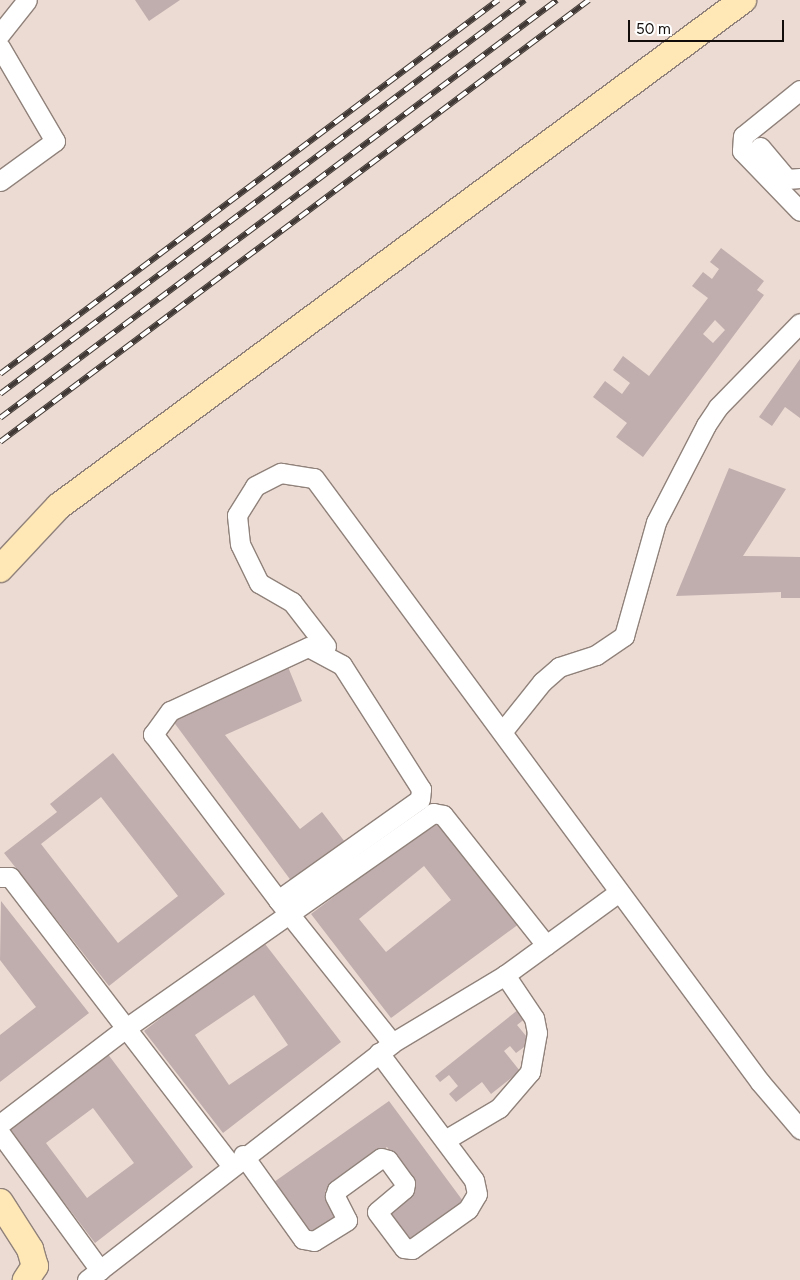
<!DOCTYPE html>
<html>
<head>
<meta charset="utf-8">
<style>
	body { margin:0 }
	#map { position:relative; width:800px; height:1280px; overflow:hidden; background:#ebdbd3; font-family:Figtree,sans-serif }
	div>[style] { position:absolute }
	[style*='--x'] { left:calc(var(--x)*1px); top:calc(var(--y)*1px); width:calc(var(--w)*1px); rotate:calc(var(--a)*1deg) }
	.building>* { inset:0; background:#c0aeae }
	.roads { filter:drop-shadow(1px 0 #90827b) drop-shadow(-1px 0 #90827b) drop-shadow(0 1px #90827b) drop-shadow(0 -1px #90827b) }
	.street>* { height:19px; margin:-9.5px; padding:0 9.5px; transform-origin:9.5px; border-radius:9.5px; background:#fff }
	.secondary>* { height:26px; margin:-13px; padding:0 13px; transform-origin:13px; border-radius:13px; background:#ffe8b6 }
	.rail>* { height:5.5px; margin-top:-2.75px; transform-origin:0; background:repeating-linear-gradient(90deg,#fff 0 11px,#403834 0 22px); box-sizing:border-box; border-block:1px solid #403834 }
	span { translate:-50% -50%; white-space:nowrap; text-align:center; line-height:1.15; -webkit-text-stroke:4px #fff; paint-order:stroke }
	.scale { position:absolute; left:628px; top:20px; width:156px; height:22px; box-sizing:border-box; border:2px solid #120d0a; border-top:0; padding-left:6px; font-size:15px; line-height:18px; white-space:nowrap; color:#120d0a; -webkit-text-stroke:4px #fff; paint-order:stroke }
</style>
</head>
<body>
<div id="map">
	<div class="building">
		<i style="clip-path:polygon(135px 0,180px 0,149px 21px)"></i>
		<i style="clip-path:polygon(evenodd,721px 248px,764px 281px,757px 290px,764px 295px,643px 457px,616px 437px,627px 423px,593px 397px,605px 381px,622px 394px,630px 383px,613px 370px,623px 356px,649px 376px,708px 298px,692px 286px,703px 272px,712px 279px,719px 269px,710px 262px,721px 248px,715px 320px,725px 330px,713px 343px,703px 334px,715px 320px)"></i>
		<i style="clip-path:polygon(800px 359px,800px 418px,785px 407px,772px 426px,759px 417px)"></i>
		<i style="clip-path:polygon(729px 468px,786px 489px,743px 556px,800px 557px,800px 598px,781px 598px,781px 592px,676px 596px)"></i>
		<i style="clip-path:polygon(286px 662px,302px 701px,225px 735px,300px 829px,322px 812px,345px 842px,292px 882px,170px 717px)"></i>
		<i style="clip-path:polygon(evenodd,113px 753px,225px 894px,109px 986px,4px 853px,57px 812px,50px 804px,113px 753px,101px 797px,178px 896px,118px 943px,41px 844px,101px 797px)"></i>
		<i style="clip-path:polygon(evenodd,437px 819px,519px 924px,391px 1018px,311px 914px,437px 819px,424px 866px,451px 900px,386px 952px,359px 919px,424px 866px)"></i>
		<i style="clip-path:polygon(1px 901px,89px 1013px,0 1082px,0 1035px,36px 1007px,0 960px)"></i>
		<i style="clip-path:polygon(evenodd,262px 940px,341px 1042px,223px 1133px,144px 1031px,262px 940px,254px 995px,288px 1045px,229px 1085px,195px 1035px,254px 995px)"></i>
		<i style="clip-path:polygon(519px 1009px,526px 1018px,517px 1025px,531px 1042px,516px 1053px,510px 1046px,504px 1051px,520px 1071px,491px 1094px,482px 1082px,456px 1102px,449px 1094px,458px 1086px,449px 1075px,440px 1082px,435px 1076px)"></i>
		<i style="clip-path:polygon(evenodd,107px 1053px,193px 1167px,95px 1243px,9px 1130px,107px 1053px,93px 1108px,134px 1163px,87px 1198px,46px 1143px,93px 1108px)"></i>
		<i style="clip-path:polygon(389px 1101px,463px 1201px,407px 1242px,384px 1209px,415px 1186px,387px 1147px,325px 1191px,342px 1215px,313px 1236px,274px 1182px)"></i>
	</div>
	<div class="roads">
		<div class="street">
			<i style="--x:0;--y:34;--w:43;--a:-51.5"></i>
			<i style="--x:0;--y:47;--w:109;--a:59.7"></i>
			<i style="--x:55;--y:141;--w:68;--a:144"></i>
			<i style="--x:800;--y:90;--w:73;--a:141.1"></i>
			<i style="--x:743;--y:136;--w:15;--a:94"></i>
			<i style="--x:742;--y:151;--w:83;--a:46"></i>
			<i style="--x:760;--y:147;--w:42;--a:49.8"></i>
			<i style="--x:787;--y:179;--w:13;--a:-4"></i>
			<i style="--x:326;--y:646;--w:56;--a:-127.7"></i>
			<i style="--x:292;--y:602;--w:38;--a:-150"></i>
			<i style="--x:259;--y:583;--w:43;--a:-116"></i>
			<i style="--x:240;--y:544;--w:29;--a:-96"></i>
			<i style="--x:237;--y:515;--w:34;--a:-58"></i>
			<i style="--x:255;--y:486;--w:29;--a:-27"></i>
			<i style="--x:281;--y:473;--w:33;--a:9"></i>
			<i style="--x:314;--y:478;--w:751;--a:53.56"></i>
			<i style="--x:760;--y:1082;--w:62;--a:49.6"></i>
			<i style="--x:502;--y:732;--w:64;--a:-51.3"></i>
			<i style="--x:542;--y:682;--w:23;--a:-41"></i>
			<i style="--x:559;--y:667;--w:39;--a:-18"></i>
			<i style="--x:596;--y:655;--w:34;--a:-34"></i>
			<i style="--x:624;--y:636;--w:118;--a:-74.3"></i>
			<i style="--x:656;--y:522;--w:109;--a:-62.7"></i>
			<i style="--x:706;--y:425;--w:22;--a:-56"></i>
			<i style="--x:718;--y:407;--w:117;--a:-45.7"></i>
			<i style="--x:0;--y:877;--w:10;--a:0"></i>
			<i style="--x:10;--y:877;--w:363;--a:52.5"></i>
			<i style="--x:278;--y:900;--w:174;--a:-35.4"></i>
			<i style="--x:420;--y:799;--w:10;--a:-84"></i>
			<i style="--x:421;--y:789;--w:147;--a:-122.5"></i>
			<i style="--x:342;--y:665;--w:38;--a:-152"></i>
			<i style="--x:308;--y:647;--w:152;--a:155.1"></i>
			<i style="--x:170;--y:711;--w:29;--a:126"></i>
			<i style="--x:153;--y:734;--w:208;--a:53"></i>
			<i style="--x:278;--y:900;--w:183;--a:51.4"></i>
			<i style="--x:0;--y:1124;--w:158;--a:-37.3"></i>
			<i style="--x:126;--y:1028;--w:375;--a:-35"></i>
			<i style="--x:433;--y:813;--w:10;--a:11"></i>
			<i style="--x:443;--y:815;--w:166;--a:51.6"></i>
			<i style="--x:0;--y:1133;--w:170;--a:53.9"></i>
			<i style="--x:445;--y:1140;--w:63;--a:-30.7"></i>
			<i style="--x:499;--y:1108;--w:48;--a:-49.3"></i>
			<i style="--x:530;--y:1072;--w:40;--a:-80"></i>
			<i style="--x:537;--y:1033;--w:15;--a:-101"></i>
			<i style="--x:534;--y:1018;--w:52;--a:-124"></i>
			<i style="--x:243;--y:1155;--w:103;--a:54.5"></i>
			<i style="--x:303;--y:1239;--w:11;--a:10"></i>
			<i style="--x:314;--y:1241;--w:39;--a:-32"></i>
			<i style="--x:347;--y:1220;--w:27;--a:-117"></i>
			<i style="--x:335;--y:1196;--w:6;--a:-72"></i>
			<i style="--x:337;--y:1190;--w:54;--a:-36"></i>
			<i style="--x:381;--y:1158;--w:7;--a:16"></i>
			<i style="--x:388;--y:1160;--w:29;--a:54"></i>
			<i style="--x:405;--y:1183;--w:6;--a:99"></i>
			<i style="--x:404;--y:1189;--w:35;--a:140"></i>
			<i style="--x:377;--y:1212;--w:45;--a:53.1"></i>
			<i style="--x:404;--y:1248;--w:8;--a:7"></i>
			<i style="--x:412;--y:1249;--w:69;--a:-35.5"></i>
			<i style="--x:468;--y:1209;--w:17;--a:-59"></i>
			<i style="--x:477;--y:1194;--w:14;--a:-102"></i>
			<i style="--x:474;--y:1180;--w:159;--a:-126.8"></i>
			<i style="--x:87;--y:1280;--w:386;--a:-37.8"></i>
			<i style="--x:392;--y:1043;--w:132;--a:-31"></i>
			<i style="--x:505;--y:975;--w:141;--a:-36.1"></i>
		</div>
		<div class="secondary">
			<i style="--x:0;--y:569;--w:86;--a:-46.9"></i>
			<i style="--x:59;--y:506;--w:851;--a:-36.49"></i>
			<i style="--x:0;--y:1202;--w:56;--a:57.4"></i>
			<i style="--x:30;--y:1249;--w:18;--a:74"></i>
			<i style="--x:35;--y:1266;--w:17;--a:123"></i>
		</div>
	</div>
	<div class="rail">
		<i style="--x:0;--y:374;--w:623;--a:-36.91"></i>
		<i style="--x:0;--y:394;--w:656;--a:-36.89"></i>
		<i style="--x:0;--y:418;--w:696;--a:-36.89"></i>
		<i style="--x:0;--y:442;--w:736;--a:-36.89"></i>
	</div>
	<div class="scale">50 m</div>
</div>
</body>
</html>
